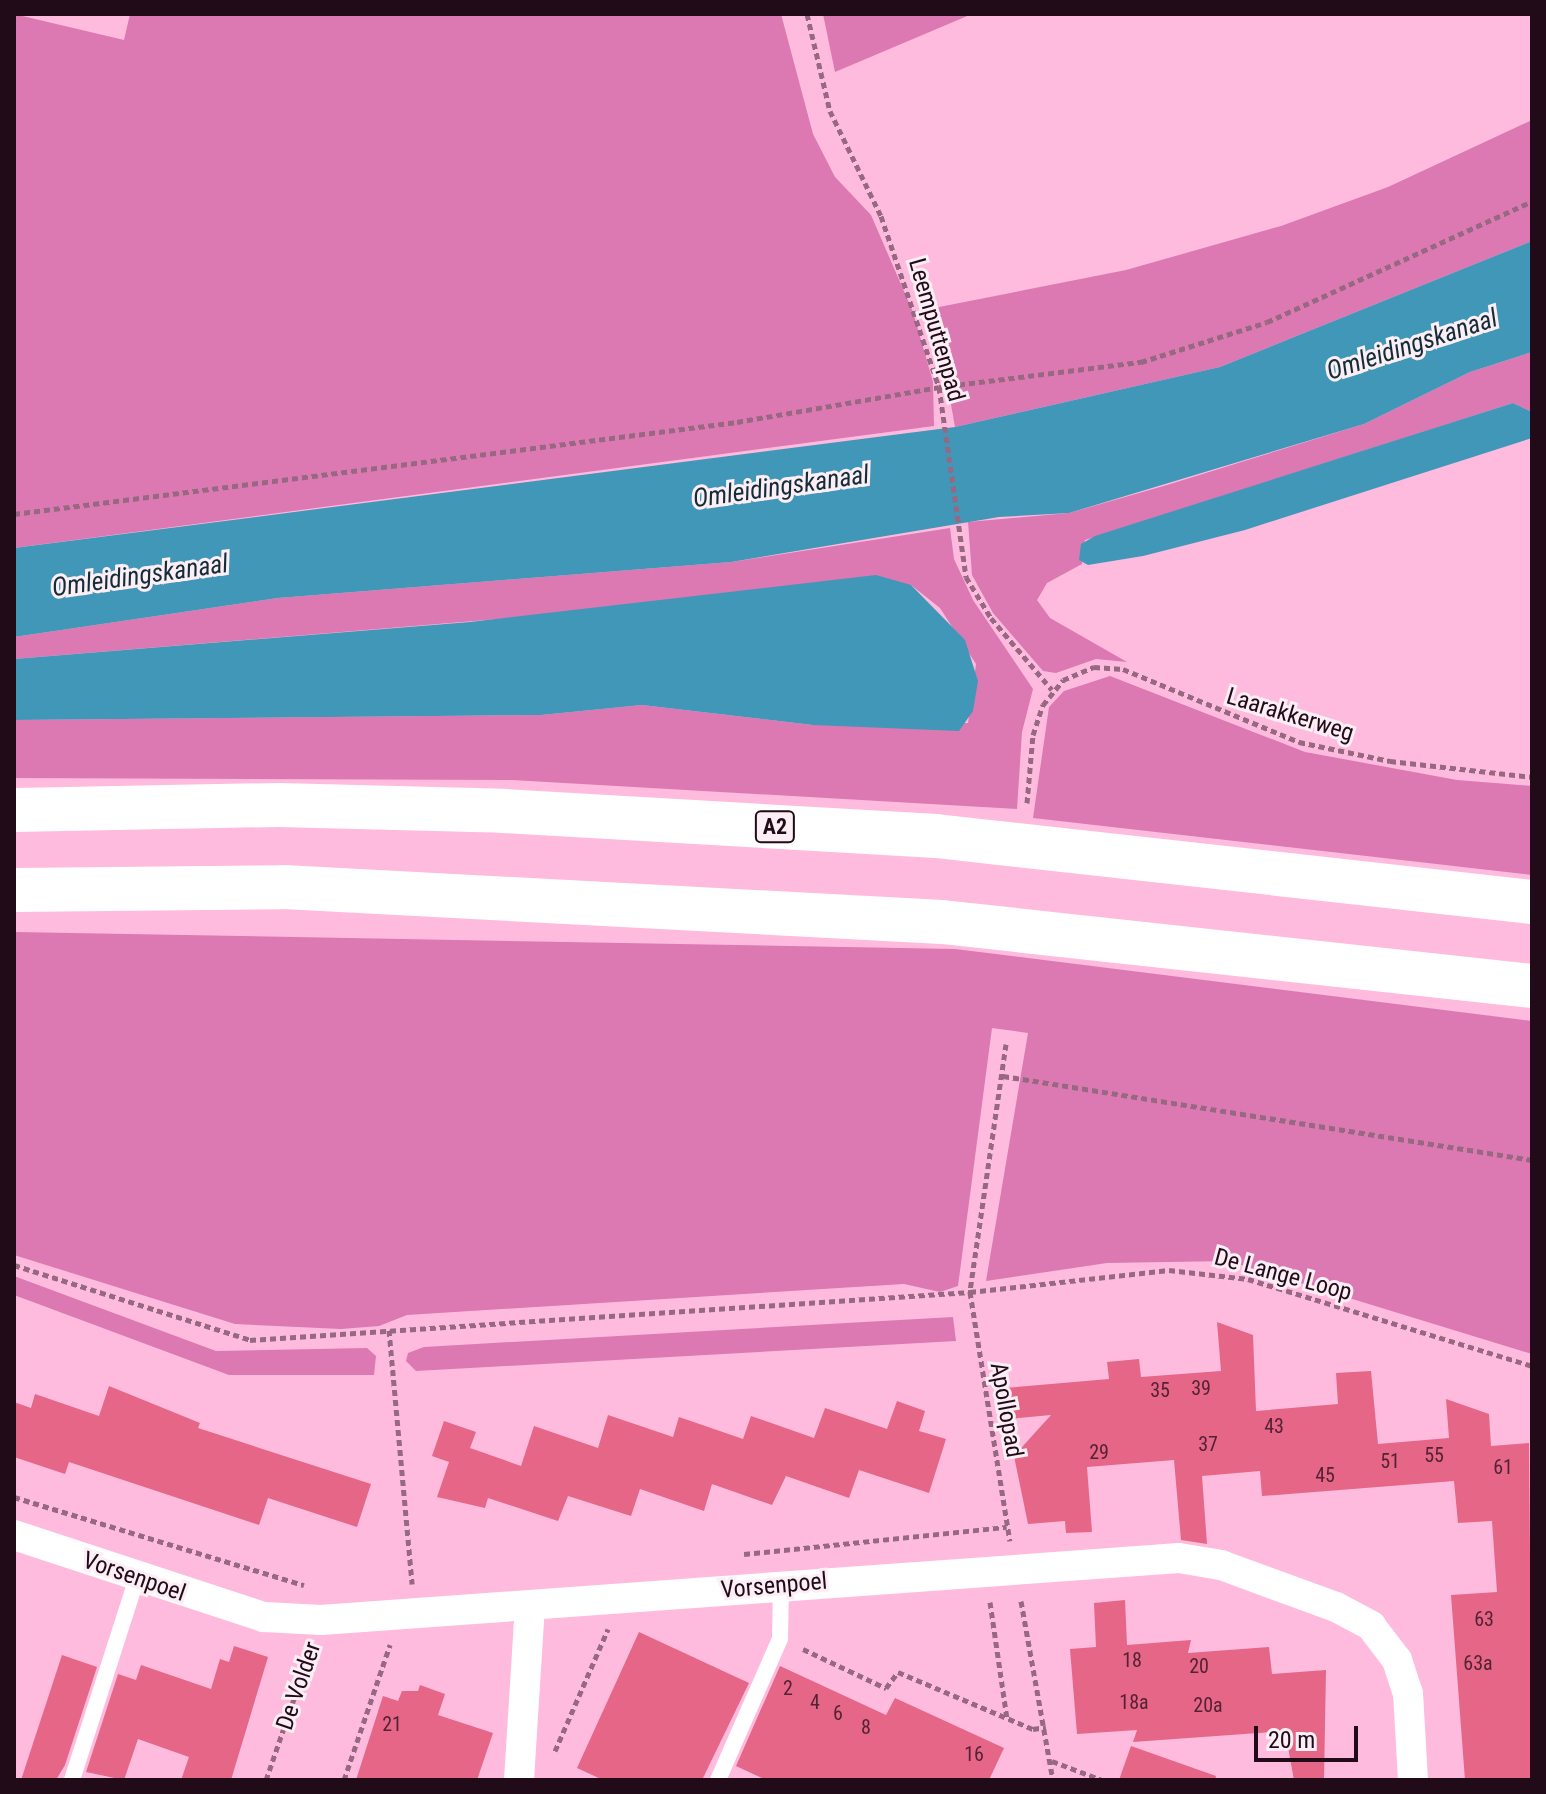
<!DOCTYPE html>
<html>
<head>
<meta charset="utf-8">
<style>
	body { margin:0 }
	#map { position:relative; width:1546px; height:1794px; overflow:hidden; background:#febbde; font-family:"Roboto Condensed",sans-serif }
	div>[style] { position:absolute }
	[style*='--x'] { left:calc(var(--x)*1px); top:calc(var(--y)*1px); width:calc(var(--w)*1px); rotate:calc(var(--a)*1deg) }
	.green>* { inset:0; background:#dc79b2 }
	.water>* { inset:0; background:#4097b8 }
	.building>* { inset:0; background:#e56687 }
	.path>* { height:5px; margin-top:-2.5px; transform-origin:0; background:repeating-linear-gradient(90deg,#966881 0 6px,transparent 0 10px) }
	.lane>* { height:16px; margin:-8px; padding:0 8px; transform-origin:8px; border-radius:8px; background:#fff }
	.street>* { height:30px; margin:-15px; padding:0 15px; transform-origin:15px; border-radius:15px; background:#fff }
	.highway>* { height:44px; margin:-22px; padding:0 22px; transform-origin:22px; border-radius:22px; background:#fff }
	span { translate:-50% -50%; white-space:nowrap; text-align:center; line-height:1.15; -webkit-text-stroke:6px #fceef5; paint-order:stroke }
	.number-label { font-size:20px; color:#532234 }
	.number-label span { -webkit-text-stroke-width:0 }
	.shield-label span { padding:2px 6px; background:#fceef5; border:2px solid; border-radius:6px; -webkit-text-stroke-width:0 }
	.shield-label { font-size:22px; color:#220b19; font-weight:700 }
	.street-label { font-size:24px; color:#220b19 }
	.water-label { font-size:26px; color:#122d38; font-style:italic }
	.frame { position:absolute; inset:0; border:16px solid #220b19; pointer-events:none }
	.scale { position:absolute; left:1254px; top:1726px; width:104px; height:36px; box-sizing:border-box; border:4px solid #220b19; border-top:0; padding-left:10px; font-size:24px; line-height:28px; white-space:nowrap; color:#220b19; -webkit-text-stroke:6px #fceef5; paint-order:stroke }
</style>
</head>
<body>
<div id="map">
	<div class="green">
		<i style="clip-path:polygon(14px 14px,124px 40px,130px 14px,781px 14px,813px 134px,835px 177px,871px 215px,913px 312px,933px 382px,934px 426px,14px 548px)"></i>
		<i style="clip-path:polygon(823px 14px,972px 14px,835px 72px)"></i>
		<i style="clip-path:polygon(1532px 120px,1532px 241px,1220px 367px,955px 427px,934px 308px,1126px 270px,1281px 226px,1388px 187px)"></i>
		<i style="clip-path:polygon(1532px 352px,1532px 412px,1513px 403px,1085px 540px,1082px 564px,1047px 583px,1037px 600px,1050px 618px,1127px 662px,1096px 659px,1056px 673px,1043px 671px,993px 613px,972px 575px,968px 522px,1069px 513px,1167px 485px,1364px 424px,1470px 372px)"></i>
		<i style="clip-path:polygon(950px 528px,954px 559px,973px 600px,1033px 689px,1022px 732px,1017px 809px,512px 780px,14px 778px,14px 720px,541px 715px,642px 705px,813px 725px,968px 723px,976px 664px,940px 608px,911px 585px,14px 659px,14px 637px,278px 598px,731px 562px)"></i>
		<i style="clip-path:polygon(1110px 676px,1305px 752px,1457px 780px,1532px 786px,1532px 875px,1033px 818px,1049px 707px,1064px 691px)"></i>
		<i style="clip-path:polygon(14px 932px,955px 949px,1532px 1021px,1532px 1354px,1228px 1261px,1107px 1263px,986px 1281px,1028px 1033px,992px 1028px,958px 1286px,940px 1292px,904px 1284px,407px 1315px,379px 1326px,341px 1329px,235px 1324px,14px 1255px)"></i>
		<i style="clip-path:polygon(14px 1276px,216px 1351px,367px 1348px,376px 1356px,374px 1375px,229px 1375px,14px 1295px)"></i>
		<i style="clip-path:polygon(953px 1317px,956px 1341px,416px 1371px,406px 1361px,408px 1353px,424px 1347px)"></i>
	</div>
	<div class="water">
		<i style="clip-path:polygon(1532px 241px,1532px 352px,1470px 372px,1364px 424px,1069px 513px,999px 517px,731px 562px,278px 598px,14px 637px,14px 548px,955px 427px,1220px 367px)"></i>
		<i style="clip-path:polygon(1513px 403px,1532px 412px,1532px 438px,1245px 530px,1143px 556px,1088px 565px,1079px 560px,1081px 544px,1095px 536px)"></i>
		<i style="clip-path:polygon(876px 575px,911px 585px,965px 640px,978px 681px,973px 711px,959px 731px,813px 725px,642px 705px,541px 715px,14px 720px,14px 659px,470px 622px)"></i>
	</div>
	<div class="building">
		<i style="clip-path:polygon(1217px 1322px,1253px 1335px,1256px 1411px,1338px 1404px,1336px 1373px,1371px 1371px,1378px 1444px,1449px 1438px,1446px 1399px,1489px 1414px,1491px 1446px,1529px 1443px,1532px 1780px,1465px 1780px,1451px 1595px,1497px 1592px,1492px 1521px,1458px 1523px,1454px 1481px,1262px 1496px,1260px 1471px,1202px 1476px,1207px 1544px,1181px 1540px,1174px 1460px,1087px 1467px,1092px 1532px,1066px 1533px,1065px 1521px,1028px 1524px,1014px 1456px,1051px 1415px,1009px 1419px,1005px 1388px,1109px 1379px,1107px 1362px,1139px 1359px,1141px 1377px,1221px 1371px)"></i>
		<i style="clip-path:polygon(109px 1386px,200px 1423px,198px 1428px,371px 1484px,357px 1527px,268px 1498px,259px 1525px,69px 1462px,65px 1474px,14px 1457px,14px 1402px,31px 1408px,35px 1394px,99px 1416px)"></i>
		<i style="clip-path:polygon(897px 1401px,925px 1411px,919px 1431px,946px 1439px,929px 1493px,859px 1470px,849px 1498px,786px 1476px,772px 1505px,712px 1484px,704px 1511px,640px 1489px,631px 1516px,568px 1496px,558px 1521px,488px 1498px,485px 1508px,437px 1497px,449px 1462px,432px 1456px,444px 1421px,476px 1432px,470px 1448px,521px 1466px,534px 1426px,598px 1448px,608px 1415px,673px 1437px,679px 1417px,743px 1439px,751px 1416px,814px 1438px,825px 1408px,887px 1429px)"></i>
		<i style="clip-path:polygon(1125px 1600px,1127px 1645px,1191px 1640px,1188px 1653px,1269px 1647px,1272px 1674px,1326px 1670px,1324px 1780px,1294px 1780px,1285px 1731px,1133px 1742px,1137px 1730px,1077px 1734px,1070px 1649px,1096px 1647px,1094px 1603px)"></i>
		<i style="clip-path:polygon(639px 1632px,749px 1683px,702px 1780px,603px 1780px,577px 1768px)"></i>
		<i style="clip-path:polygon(234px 1646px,268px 1657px,231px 1780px,181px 1780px,189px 1757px,138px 1739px,124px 1780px,86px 1772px,118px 1674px,136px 1680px,141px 1665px,211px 1689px,220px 1659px,229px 1662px)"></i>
		<i style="clip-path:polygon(62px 1655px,97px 1667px,65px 1765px,56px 1780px,21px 1780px)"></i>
		<i style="clip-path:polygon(780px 1666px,886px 1715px,895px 1698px,1004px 1748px,989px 1780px,766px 1780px,736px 1766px)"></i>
		<i style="clip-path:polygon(420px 1685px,445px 1694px,438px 1715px,493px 1733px,477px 1780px,356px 1780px,383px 1696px,398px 1701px,402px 1691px,418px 1691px)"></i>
		<i style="clip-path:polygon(1131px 1746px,1216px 1776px,1215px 1780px,1119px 1780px)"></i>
	</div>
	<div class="path">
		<i style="--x:807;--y:14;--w:100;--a:76.7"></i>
		<i style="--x:830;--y:111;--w:117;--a:64.1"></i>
		<i style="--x:881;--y:216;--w:181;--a:71.3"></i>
		<i style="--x:939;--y:387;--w:192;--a:81.9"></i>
		<i style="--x:966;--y:577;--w:48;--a:58.6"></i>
		<i style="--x:991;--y:618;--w:94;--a:49.7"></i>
		<i style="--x:14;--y:514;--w:729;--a:-7.25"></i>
		<i style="--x:737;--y:422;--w:205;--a:-9.8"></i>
		<i style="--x:939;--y:387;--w:204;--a:-7.1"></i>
		<i style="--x:1141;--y:362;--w:132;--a:-17.6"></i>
		<i style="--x:1267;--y:322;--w:291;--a:-24.5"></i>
		<i style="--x:1027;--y:803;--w:68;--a:-85"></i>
		<i style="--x:1033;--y:735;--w:32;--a:-72"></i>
		<i style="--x:1043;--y:705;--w:32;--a:-51"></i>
		<i style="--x:1063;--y:680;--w:34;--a:-23"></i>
		<i style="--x:1094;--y:667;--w:29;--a:4"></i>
		<i style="--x:1123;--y:669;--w:191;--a:22.5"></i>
		<i style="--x:1299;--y:742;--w:93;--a:11.8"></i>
		<i style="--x:1390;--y:761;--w:143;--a:6.4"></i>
		<i style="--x:1006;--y:1044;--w:251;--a:98.3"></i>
		<i style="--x:970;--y:1292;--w:252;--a:80.9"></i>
		<i style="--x:1003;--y:1076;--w:536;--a:9.02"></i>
		<i style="--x:14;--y:1265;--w:248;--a:17.6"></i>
		<i style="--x:250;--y:1340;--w:722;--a:-3.81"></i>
		<i style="--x:970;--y:1292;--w:200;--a:-6.3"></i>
		<i style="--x:1169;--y:1270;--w:80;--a:6.5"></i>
		<i style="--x:1248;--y:1279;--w:297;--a:17"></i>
		<i style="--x:389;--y:1330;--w:255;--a:84.8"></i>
		<i style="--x:14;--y:1497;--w:303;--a:16.9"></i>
		<i style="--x:744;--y:1554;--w:264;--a:-5.9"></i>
		<i style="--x:1021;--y:1601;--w:182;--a:79.9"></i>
		<i style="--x:990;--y:1602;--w:117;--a:81.7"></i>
		<i style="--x:803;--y:1649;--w:92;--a:25.2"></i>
		<i style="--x:886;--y:1688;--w:20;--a:-53"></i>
		<i style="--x:898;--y:1672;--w:147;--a:22.9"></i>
		<i style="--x:1033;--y:1729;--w:13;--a:-9"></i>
		<i style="--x:555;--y:1751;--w:133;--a:-66.5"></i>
		<i style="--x:1052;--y:1761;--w:53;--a:20.8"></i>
		<i style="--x:266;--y:1780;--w:139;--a:-71"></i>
		<i style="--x:344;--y:1780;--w:143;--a:-71.2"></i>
	</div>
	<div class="lane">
		<i style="--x:72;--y:1780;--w:213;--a:-72.2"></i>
		<i style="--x:718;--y:1780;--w:154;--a:-66.3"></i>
		<i style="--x:780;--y:1639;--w:54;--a:-88.9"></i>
	</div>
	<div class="street">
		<i style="--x:14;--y:1535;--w:263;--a:18.2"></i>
		<i style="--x:264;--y:1617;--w:57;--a:3"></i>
		<i style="--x:321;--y:1620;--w:860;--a:-4.13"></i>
		<i style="--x:1179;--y:1558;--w:43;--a:9.5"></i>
		<i style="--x:1221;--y:1565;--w:122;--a:20.1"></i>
		<i style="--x:1336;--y:1607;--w:40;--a:28"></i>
		<i style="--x:1371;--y:1626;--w:43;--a:52.6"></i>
		<i style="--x:1397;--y:1660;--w:35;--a:72"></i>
		<i style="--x:1408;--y:1693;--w:87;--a:86.7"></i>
		<i style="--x:519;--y:1780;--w:173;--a:-86.4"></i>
	</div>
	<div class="highway">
		<i style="--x:14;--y:810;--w:265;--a:-1.1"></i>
		<i style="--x:279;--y:805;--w:224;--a:1.5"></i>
		<i style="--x:503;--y:811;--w:434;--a:3.3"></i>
		<i style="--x:936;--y:836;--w:600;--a:6.32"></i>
		<i style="--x:14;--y:890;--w:270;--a:-0.6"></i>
		<i style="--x:284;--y:887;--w:659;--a:3.04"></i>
		<i style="--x:942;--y:922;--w:593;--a:6.19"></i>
	</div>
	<div class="number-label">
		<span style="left:1201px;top:1388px">39</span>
		<span style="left:1160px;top:1390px">35</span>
		<span style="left:1274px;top:1426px">43</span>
		<span style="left:1208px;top:1444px">37</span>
		<span style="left:1099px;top:1452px">29</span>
		<span style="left:1434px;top:1455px">55</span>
		<span style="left:1390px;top:1461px">51</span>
		<span style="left:1503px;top:1467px">61</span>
		<span style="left:1325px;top:1475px">45</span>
		<span style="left:1484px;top:1619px">63</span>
		<span style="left:1132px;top:1660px">18</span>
		<span style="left:1478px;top:1663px">63a</span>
		<span style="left:1199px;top:1666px">20</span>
		<span style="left:788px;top:1688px">2</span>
		<span style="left:815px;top:1702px">4</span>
		<span style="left:1134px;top:1702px">18a</span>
		<span style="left:1208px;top:1705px">20a</span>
		<span style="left:838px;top:1713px">6</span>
		<span style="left:392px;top:1724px">21</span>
		<span style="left:866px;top:1727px">8</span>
		<span style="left:974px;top:1754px">16</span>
	</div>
	<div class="shield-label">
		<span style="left:775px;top:827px">A2</span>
	</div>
	<div class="street-label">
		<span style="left:936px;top:330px;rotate:74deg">Leemputtenpad</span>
		<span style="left:1290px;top:715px;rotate:17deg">Laarakkerweg</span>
		<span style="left:1283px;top:1275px;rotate:15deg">De Lange Loop</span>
		<span style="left:1006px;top:1410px;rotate:80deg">Apollopad</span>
		<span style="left:134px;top:1577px;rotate:19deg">Vorsenpoel</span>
		<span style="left:774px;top:1586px;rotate:-5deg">Vorsenpoel</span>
		<span style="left:299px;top:1686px;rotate:-71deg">De Volder</span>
	</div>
	<div class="water-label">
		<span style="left:1412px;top:345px;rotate:-18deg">Omleidingskanaal</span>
		<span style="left:781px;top:487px;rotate:-8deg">Omleidingskanaal</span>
		<span style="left:140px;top:576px;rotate:-8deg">Omleidingskanaal</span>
	</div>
	<div class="frame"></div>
	<div class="scale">20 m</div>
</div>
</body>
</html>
